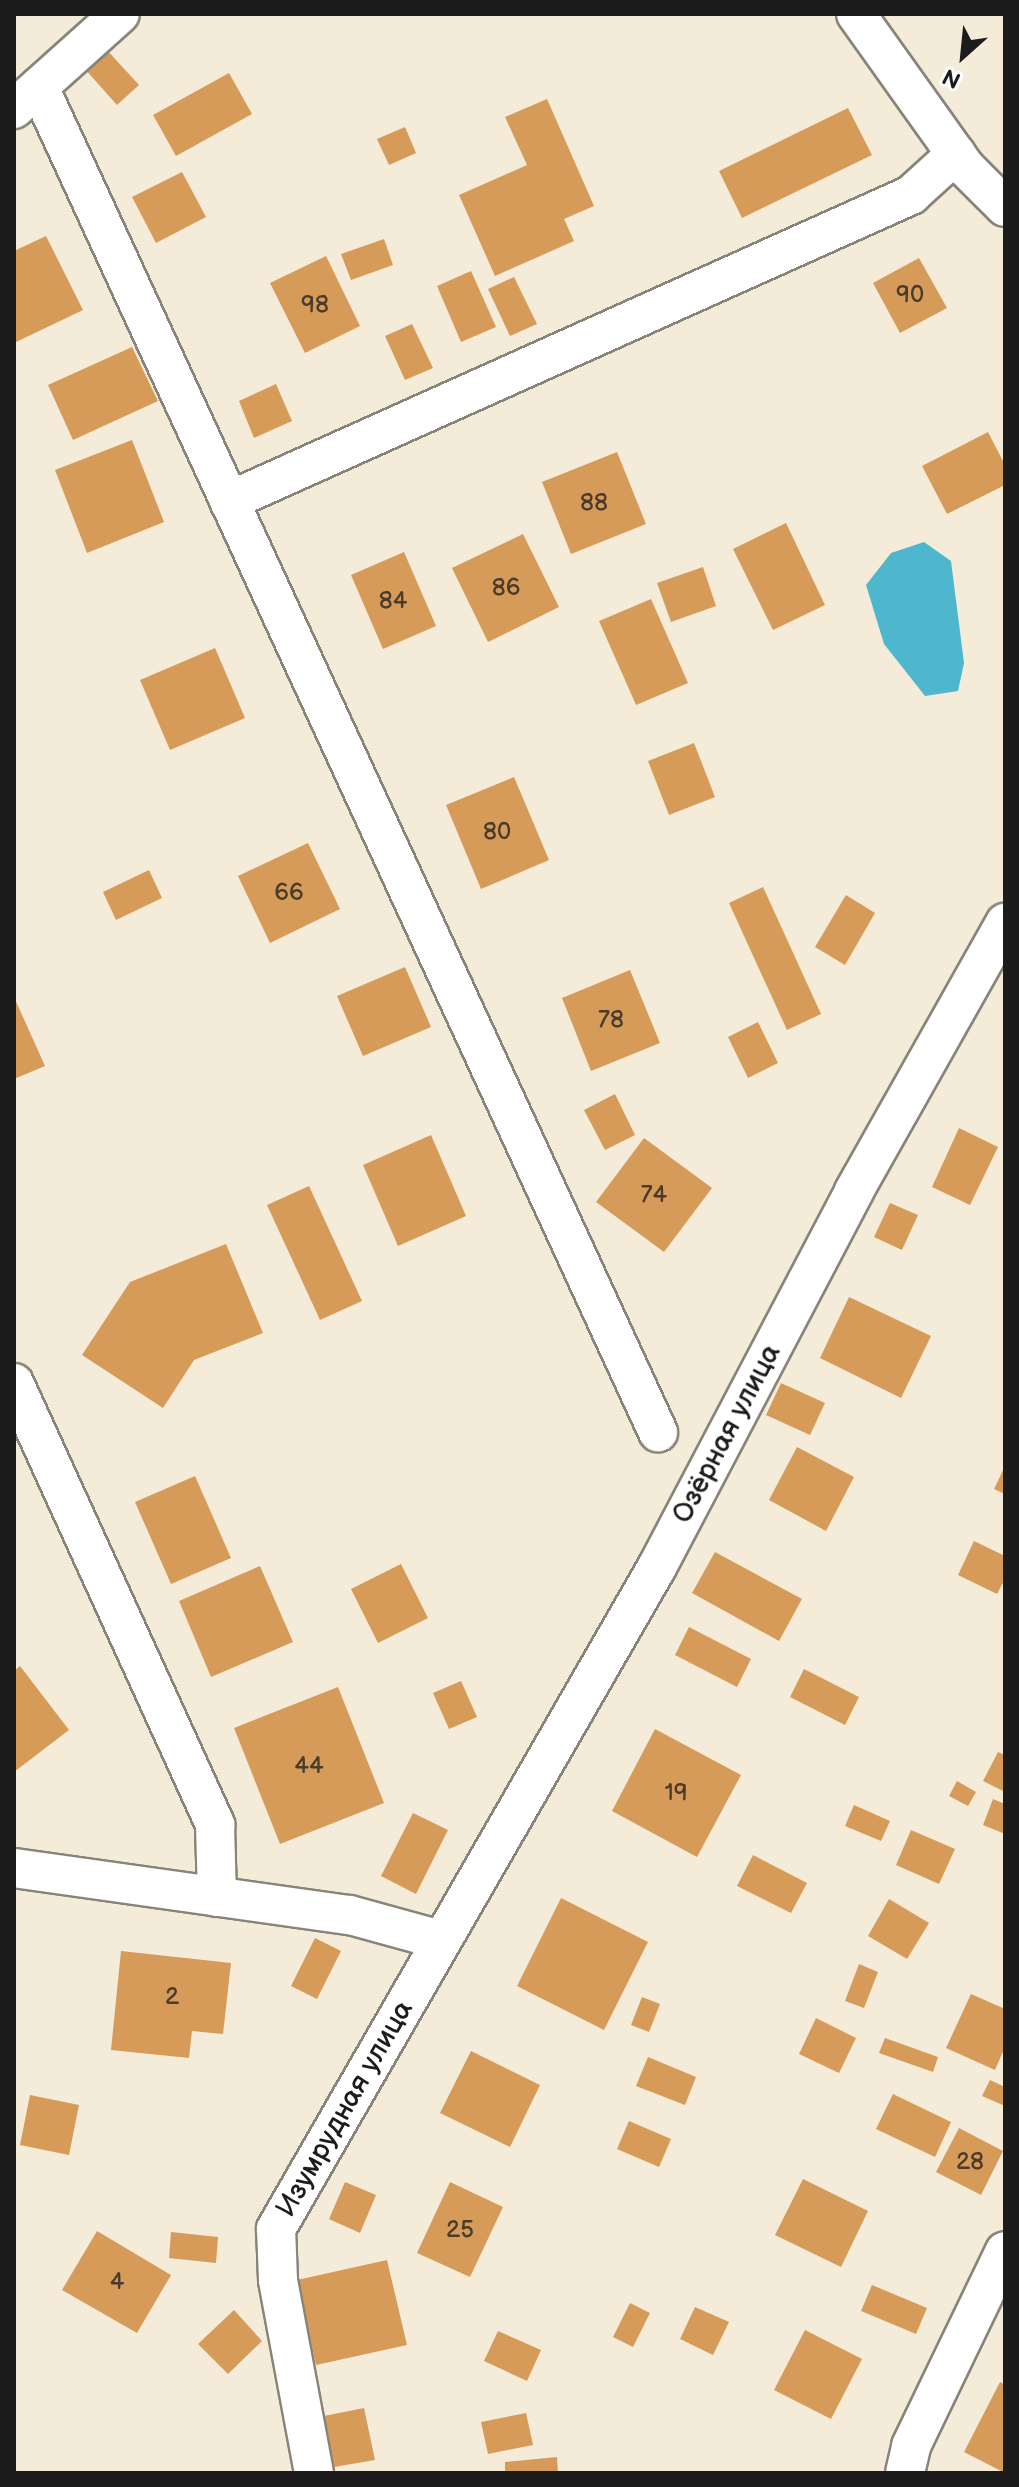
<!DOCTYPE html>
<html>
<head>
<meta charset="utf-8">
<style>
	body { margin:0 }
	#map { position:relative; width:1019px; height:2487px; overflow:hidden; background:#f4ecd8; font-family:"Balsamiq Sans",sans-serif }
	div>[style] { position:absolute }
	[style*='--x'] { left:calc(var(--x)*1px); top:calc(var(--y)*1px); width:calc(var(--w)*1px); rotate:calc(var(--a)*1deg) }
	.water>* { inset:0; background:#4fb7cd }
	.building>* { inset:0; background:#d69b59 }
	.roads { filter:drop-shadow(2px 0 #88847a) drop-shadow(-2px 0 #88847a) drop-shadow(0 2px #88847a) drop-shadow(0 -2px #88847a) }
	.minor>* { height:38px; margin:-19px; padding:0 19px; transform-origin:19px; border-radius:19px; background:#fff }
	span { translate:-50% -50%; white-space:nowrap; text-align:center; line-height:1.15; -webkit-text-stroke:8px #fff; paint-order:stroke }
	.number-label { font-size:24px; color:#4a3c2b }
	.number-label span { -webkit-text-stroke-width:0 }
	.street-label { font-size:28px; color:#1c1c1c }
	.frame { position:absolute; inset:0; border:16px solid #1c1c1c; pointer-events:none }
	.north { position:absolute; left:923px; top:16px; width:80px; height:80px; -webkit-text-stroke:6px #fff; paint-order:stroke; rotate:207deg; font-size:22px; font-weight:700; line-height:32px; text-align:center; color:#1c1c1c }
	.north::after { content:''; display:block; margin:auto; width:28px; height:36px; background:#1c1c1c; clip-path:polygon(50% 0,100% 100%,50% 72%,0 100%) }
</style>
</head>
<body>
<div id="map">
	<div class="water">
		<i style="clip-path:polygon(924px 542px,951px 561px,964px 663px,958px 691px,925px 696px,884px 644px,866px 585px,891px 553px)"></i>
	</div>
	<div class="building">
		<i style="clip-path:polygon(105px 48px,139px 85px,117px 105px,84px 68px)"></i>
		<i style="clip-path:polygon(229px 73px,252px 114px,176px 156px,153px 115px)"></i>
		<i style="clip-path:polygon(547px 99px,594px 206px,564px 219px,574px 241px,495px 276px,459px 195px,527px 165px,505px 117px)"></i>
		<i style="clip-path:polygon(848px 108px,872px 155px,742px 218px,719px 171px)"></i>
		<i style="clip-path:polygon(405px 127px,416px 153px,389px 165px,377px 139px)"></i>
		<i style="clip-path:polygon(182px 172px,206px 217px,156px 243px,132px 197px)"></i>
		<i style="clip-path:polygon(46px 236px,83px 310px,14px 343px,14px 251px)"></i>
		<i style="clip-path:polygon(384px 239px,393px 265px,351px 280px,341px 254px)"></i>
		<i style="clip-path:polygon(326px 256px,360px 326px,305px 353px,270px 283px)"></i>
		<i style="clip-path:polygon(919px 258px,947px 308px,900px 333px,873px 283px)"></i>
		<i style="clip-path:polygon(471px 271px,496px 327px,461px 342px,437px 286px)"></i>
		<i style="clip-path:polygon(514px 277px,537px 324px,510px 336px,488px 289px)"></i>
		<i style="clip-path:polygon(412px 324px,433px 368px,405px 380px,385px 336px)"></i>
		<i style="clip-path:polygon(132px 347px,158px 401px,73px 440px,48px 385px)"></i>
		<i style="clip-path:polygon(276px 384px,292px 421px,254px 438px,239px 401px)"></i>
		<i style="clip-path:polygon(988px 432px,1005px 465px,1005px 485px,947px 514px,922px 466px)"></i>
		<i style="clip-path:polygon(132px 440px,164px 522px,87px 553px,55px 470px)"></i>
		<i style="clip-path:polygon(617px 452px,646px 524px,571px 554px,542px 482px)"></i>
		<i style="clip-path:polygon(786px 523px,825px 605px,773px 630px,733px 549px)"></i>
		<i style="clip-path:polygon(523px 534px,559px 607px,488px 642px,452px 568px)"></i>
		<i style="clip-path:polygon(404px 552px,436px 626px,383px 649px,351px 575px)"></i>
		<i style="clip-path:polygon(703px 567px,716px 606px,671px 622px,657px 583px)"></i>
		<i style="clip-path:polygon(651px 599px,688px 683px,636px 705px,599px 621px)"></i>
		<i style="clip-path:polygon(215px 648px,245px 718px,170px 750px,140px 680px)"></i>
		<i style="clip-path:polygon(694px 743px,715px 797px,669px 815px,648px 761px)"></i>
		<i style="clip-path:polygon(514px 777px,549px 860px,481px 889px,446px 805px)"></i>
		<i style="clip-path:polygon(308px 843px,340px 909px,270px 943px,238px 876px)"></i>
		<i style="clip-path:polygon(149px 870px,162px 898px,116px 920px,103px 892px)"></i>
		<i style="clip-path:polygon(763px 887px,821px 1014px,787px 1030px,729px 903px)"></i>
		<i style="clip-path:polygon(846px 895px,875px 913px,845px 965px,815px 947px)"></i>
		<i style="clip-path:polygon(405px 967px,431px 1027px,363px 1056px,337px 996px)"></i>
		<i style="clip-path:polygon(630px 970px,660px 1043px,591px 1071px,562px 998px)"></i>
		<i style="clip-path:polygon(14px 997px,45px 1066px,14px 1079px)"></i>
		<i style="clip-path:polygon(758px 1022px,778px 1063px,748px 1078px,728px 1037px)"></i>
		<i style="clip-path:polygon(615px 1094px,635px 1135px,605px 1150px,584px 1110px)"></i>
		<i style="clip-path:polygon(959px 1128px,998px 1147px,970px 1205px,932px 1187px)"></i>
		<i style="clip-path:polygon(431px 1135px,466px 1216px,398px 1246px,363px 1165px)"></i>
		<i style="clip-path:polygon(644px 1138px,712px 1188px,664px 1252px,596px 1202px)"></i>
		<i style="clip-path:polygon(309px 1186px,362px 1301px,320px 1320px,267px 1205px)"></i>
		<i style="clip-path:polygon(890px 1203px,918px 1215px,902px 1250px,874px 1237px)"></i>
		<i style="clip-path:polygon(226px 1244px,263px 1333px,194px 1360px,163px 1408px,82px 1355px,130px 1282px)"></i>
		<i style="clip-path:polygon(849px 1297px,931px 1336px,901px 1398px,820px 1358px)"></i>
		<i style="clip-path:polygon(781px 1383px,825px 1403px,810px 1435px,766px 1415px)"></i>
		<i style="clip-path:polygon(797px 1447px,854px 1477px,826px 1531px,769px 1500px)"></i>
		<i style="clip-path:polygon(1005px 1466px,1005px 1494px,994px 1489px)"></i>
		<i style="clip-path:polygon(195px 1476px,231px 1558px,171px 1584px,135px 1502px)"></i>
		<i style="clip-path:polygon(974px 1541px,1005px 1556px,1005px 1579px,997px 1594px,958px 1575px)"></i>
		<i style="clip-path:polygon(715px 1552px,802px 1599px,779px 1641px,692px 1593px)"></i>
		<i style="clip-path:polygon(401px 1564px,428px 1618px,378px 1643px,351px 1589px)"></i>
		<i style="clip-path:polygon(260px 1566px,293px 1642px,211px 1677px,179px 1601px)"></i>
		<i style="clip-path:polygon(689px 1627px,751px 1659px,737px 1687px,675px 1655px)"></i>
		<i style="clip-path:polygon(20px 1666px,69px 1730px,14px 1772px,14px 1671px)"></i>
		<i style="clip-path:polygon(804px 1669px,859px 1697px,845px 1725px,790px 1697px)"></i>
		<i style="clip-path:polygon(461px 1681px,477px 1717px,449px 1729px,433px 1693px)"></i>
		<i style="clip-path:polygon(338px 1687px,384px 1803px,280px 1844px,234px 1728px)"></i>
		<i style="clip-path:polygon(655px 1729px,741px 1775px,697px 1857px,612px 1811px)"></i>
		<i style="clip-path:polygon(998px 1752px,1005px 1755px,1005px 1792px,983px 1781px)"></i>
		<i style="clip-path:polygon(957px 1781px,976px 1792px,968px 1806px,949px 1796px)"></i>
		<i style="clip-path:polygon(993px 1799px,1005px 1804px,1005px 1834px,983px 1825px)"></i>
		<i style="clip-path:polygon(854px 1805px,890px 1821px,881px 1841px,845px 1826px)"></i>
		<i style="clip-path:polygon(413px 1813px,448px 1830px,416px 1894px,381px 1876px)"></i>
		<i style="clip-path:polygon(911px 1830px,955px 1849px,939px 1884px,896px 1865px)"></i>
		<i style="clip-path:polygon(753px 1855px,807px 1883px,791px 1913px,737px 1886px)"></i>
		<i style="clip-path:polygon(561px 1898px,648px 1942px,604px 2030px,517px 1986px)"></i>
		<i style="clip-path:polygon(889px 1899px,929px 1923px,907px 1959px,868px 1936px)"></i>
		<i style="clip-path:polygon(315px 1938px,341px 1951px,317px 1999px,291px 1986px)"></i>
		<i style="clip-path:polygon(121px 1951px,231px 1963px,223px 2034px,192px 2031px,189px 2058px,111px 2050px)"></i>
		<i style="clip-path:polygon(859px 1964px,878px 1972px,864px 2008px,845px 2001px)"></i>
		<i style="clip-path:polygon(971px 1994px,1005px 2009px,1005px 2047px,995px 2070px,946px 2048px)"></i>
		<i style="clip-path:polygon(642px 1997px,660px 2004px,649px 2032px,631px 2025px)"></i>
		<i style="clip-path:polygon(816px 2018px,856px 2038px,839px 2073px,799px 2054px)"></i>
		<i style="clip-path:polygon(885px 2038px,938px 2057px,933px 2072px,879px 2053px)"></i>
		<i style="clip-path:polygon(471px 2051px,540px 2085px,510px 2147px,440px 2113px)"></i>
		<i style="clip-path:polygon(648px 2057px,696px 2077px,685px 2105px,636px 2086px)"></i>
		<i style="clip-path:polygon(990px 2080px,1005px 2087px,1005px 2106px,982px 2096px)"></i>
		<i style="clip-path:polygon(893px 2094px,951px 2122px,935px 2157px,876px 2129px)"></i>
		<i style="clip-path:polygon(30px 2095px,79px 2105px,69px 2155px,20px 2145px)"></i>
		<i style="clip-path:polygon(629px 2121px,671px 2139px,659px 2167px,617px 2149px)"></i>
		<i style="clip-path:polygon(959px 2128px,1003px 2151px,981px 2195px,936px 2172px)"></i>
		<i style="clip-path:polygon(803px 2179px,868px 2211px,841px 2267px,775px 2235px)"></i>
		<i style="clip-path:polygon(345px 2182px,376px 2195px,360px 2233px,329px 2219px)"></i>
		<i style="clip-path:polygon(450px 2182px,503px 2207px,470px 2277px,417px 2253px)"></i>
		<i style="clip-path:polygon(97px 2231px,171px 2275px,137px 2333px,62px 2290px)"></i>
		<i style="clip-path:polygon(171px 2232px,218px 2237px,216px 2263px,169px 2258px)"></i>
		<i style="clip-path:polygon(387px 2260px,407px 2345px,316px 2365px,297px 2280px)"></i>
		<i style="clip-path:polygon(872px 2285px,927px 2308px,916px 2334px,861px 2311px)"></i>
		<i style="clip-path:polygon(630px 2303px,650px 2313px,633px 2347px,613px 2337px)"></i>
		<i style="clip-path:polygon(695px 2307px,729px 2322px,713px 2355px,680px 2339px)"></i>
		<i style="clip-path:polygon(234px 2310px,262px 2341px,228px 2374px,198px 2344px)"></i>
		<i style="clip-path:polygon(805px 2330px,862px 2359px,831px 2419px,774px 2390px)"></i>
		<i style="clip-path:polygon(498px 2331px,541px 2350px,527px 2381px,484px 2361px)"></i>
		<i style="clip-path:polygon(1000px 2382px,1005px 2385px,1005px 2473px,964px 2452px)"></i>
		<i style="clip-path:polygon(364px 2408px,375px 2460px,334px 2467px,324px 2416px)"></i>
		<i style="clip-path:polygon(526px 2413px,533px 2445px,488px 2454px,481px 2422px)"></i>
		<i style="clip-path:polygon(557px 2457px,558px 2473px,505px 2473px,505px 2462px)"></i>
	</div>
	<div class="roads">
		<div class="minor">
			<i style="--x:856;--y:14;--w:189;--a:54.5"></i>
			<i style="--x:966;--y:168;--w:55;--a:45"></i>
			<i style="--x:39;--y:87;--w:1481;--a:65.29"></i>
			<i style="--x:14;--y:109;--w:142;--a:-41.9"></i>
			<i style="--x:229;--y:501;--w:748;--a:-24.16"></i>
			<i style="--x:911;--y:195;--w:61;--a:-42.3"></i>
			<i style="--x:14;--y:1383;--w:486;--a:65.5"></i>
			<i style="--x:215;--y:1825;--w:72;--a:88.4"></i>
			<i style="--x:14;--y:1868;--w:339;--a:8"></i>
			<i style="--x:350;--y:1915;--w:94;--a:15.4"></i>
			<i style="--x:314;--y:2473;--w:196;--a:-100.6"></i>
			<i style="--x:278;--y:2280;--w:51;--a:-92.2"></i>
			<i style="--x:276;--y:2229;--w:764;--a:-60.08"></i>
			<i style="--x:657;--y:1567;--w:424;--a:-62.3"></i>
			<i style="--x:854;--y:1191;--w:308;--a:-60.6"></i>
			<i style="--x:905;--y:2473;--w:28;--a:-77"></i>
			<i style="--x:911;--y:2446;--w:216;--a:-64.3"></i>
		</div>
	</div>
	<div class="number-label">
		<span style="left:910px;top:295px">90</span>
		<span style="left:315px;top:305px">98</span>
		<span style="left:594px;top:503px">88</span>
		<span style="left:506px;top:588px">86</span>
		<span style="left:393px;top:601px">84</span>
		<span style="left:497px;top:832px">80</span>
		<span style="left:289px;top:893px">66</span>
		<span style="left:611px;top:1020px">78</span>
		<span style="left:654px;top:1195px">74</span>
		<span style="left:309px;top:1766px">44</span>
		<span style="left:676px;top:1793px">19</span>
		<span style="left:172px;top:1997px">2</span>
		<span style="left:970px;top:2162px">28</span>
		<span style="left:460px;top:2230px">25</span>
		<span style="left:117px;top:2282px">4</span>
	</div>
	<div class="street-label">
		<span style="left:727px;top:1434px;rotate:-62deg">Озёрная улица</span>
		<span style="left:345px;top:2109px;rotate:-60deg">Изумрудная улица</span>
	</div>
	<div class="frame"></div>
	<div class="north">N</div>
</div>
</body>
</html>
